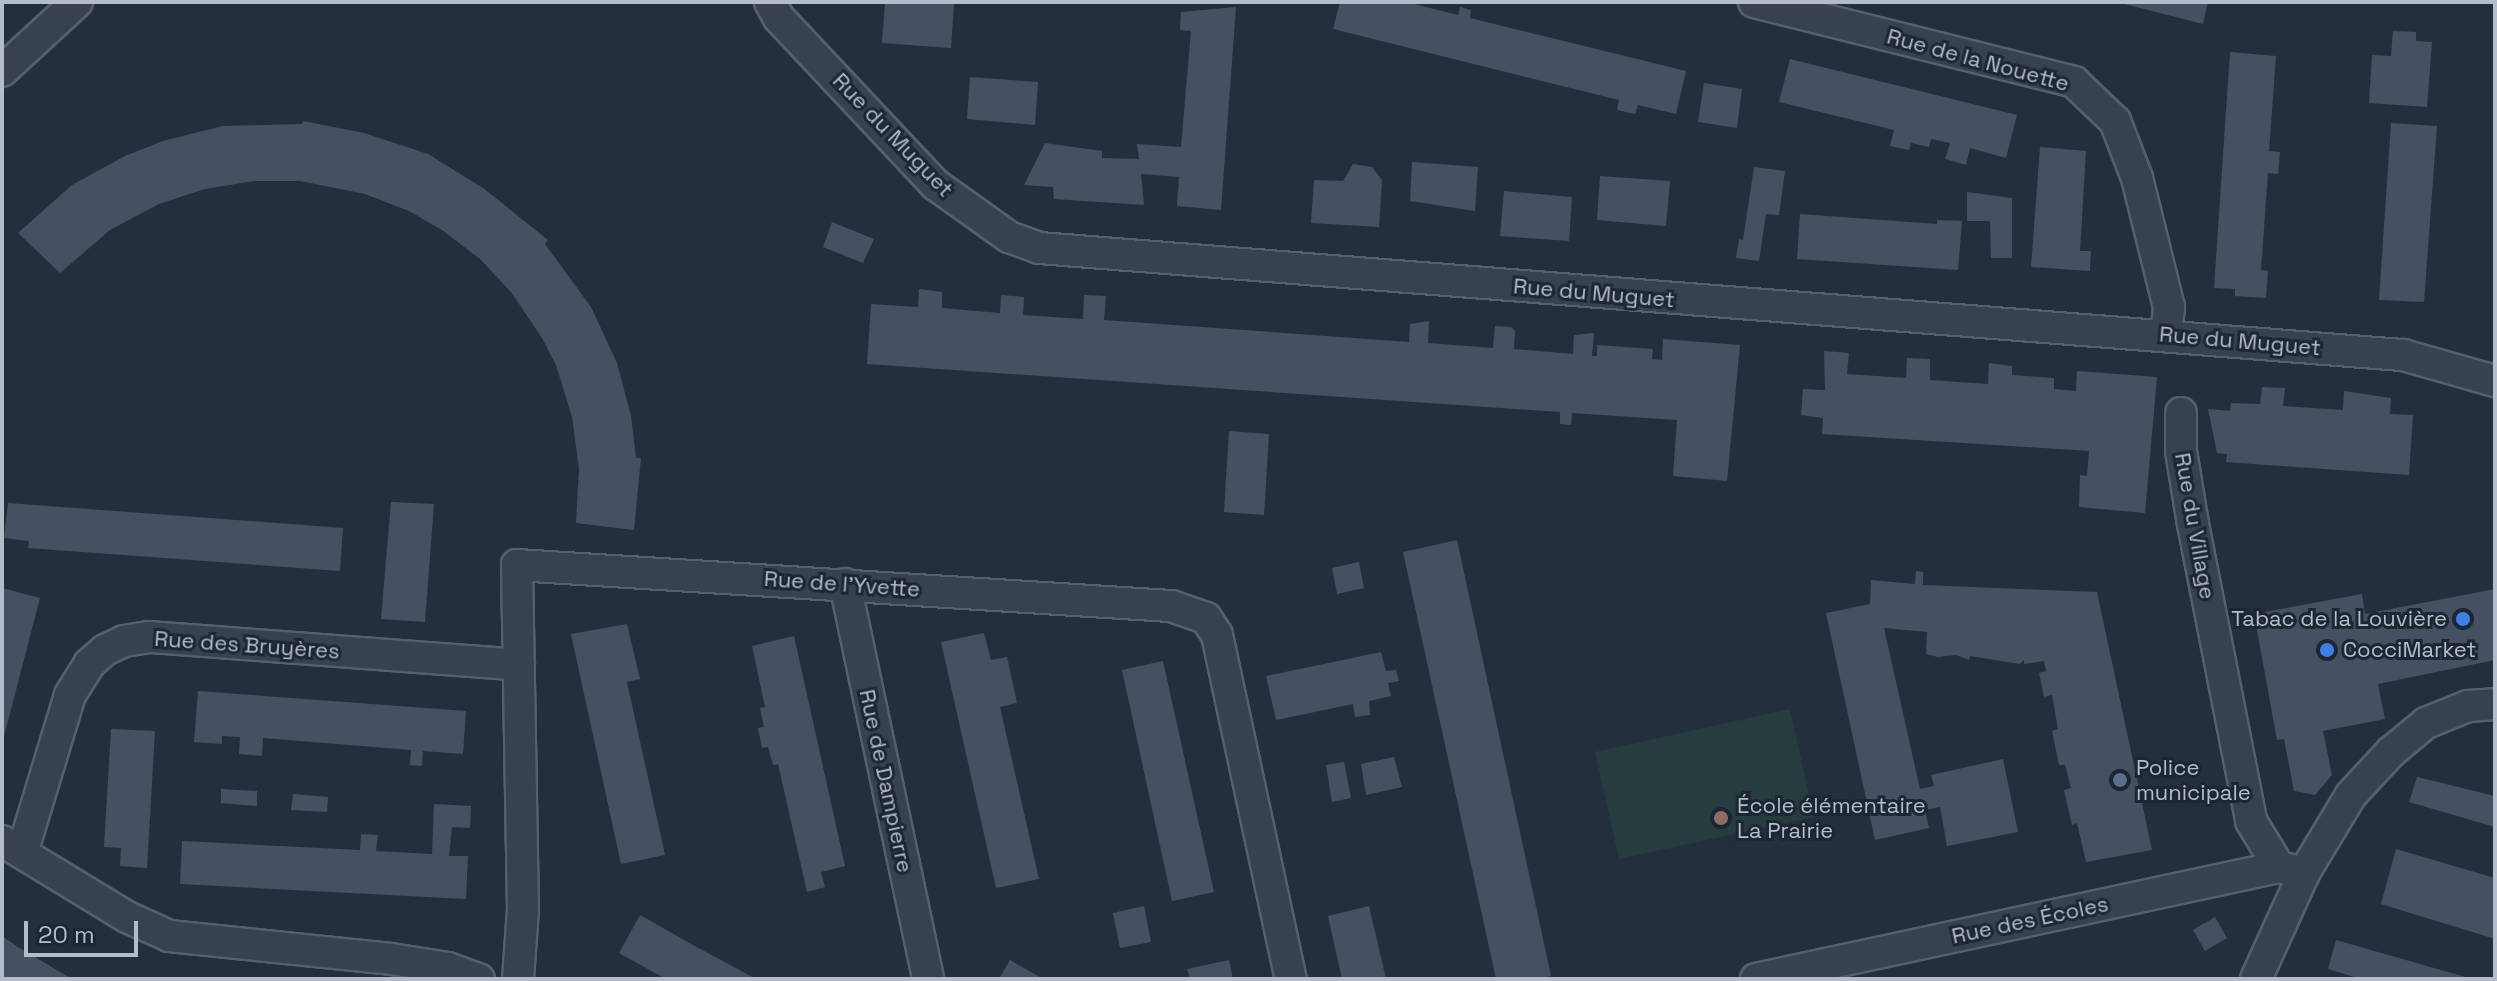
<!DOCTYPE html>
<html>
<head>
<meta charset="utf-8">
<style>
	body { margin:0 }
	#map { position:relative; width:2497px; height:981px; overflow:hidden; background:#242f3e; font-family:"Space Grotesk",sans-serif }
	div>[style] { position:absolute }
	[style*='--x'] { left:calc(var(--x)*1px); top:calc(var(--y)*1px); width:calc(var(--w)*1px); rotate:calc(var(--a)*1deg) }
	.green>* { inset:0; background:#263c3f }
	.building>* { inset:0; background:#455162 }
	.roads { filter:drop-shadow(2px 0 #565f6c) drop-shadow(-2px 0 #565f6c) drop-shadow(0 2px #565f6c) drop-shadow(0 -2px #565f6c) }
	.street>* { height:30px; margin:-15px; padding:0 15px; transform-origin:15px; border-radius:15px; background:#38414e }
	.dots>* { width:22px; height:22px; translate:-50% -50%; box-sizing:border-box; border:4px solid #1d2633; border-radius:50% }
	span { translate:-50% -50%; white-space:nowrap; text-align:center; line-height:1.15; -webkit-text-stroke:6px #1d2633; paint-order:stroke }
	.street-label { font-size:22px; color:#b4bcc9 }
	.poi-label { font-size:22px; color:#b4bcc9 }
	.right { translate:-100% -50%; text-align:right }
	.left { translate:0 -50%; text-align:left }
	.frame { position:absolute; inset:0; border:4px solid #b4bcc9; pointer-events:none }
	.scale { position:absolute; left:24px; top:921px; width:114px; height:36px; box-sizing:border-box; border:4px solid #b4bcc9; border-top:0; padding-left:10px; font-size:24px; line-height:28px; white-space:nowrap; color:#b4bcc9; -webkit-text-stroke:6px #1d2633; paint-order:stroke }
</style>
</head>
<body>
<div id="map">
	<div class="green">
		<i style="clip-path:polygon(1790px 709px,1814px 817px,1619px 859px,1595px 752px)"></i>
	</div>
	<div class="building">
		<i style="clip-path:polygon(885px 2px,954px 4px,951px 48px,882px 43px)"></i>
		<i style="clip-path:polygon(1340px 2px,1406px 2px,1458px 15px,1460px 7px,1471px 10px,1470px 18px,1686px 71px,1676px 114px,1638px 105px,1635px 114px,1617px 110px,1619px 100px,1333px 29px)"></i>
		<i style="clip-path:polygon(2117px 2px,2208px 2px,2203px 24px)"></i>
		<i style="clip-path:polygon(1236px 7px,1221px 210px,1177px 206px,1179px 177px,1141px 174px,1144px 205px,1054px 199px,1053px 187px,1024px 185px,1045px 143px,1102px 151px,1102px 158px,1139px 159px,1137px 144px,1181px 147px,1191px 31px,1180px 30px,1181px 12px)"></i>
		<i style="clip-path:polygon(2393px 31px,2416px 32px,2416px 41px,2432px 42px,2427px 107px,2369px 103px,2372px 55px,2391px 56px)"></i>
		<i style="clip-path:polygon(2230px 52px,2276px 56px,2269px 151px,2280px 152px,2278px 174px,2268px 173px,2261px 270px,2268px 271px,2266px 298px,2235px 296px,2235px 289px,2214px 288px)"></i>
		<i style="clip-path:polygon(1790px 59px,2017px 115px,2006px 158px,1970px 148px,1966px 165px,1945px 159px,1950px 143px,1931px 139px,1929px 147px,1911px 143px,1909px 150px,1890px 146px,1894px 130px,1779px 102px)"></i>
		<i style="clip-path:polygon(970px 77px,1038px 82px,1035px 125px,967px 119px)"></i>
		<i style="clip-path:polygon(1704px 83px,1742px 89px,1737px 128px,1698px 122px)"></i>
		<i style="clip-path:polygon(303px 121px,364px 133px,428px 154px,483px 188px,548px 240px,545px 244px,591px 307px,617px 363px,631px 416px,636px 458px,641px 458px,634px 530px,576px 523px,579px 469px,572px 417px,556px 365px,542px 338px,511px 292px,480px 259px,442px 230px,409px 211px,365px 194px,300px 181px,254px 181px,205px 189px,159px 204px,110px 230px,60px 273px,18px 233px,72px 185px,125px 156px,163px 141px,223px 126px,302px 124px)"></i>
		<i style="clip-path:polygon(2391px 123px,2437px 126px,2424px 302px,2379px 300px)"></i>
		<i style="clip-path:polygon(2040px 147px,2086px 151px,2080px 251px,2091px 251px,2090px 271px,2031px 267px)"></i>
		<i style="clip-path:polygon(1412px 162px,1478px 167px,1475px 211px,1410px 201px)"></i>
		<i style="clip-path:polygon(1353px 164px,1372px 167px,1382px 180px,1379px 227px,1311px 223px,1314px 180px,1343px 181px)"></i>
		<i style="clip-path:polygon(1754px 167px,1785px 171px,1779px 215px,1766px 214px,1759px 261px,1736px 258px,1739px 239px,1743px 240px)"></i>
		<i style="clip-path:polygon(1600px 176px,1670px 181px,1666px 226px,1597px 220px)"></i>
		<i style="clip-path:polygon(1504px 191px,1572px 197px,1569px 241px,1500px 236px)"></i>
		<i style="clip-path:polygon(1967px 192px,2012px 198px,2012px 258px,1991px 258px,1990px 221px,1967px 221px)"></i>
		<i style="clip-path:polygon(1800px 214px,1937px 224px,1937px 220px,1962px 221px,1958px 270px,1797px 259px)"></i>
		<i style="clip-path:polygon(832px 222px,874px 239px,863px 263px,823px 247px)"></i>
		<i style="clip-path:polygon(919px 289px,942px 292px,942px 308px,1000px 313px,1001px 295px,1024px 297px,1023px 315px,1083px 319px,1084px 295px,1106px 296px,1104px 320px,1409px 342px,1410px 324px,1429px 321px,1428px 343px,1493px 348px,1495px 326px,1511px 327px,1515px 331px,1514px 349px,1573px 354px,1574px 335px,1594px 333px,1592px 356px,1597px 356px,1597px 345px,1653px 349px,1652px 359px,1662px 360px,1663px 339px,1740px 345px,1727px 481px,1673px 476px,1677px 420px,1572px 413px,1571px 425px,1560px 424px,1560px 412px,867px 364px,871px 304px,918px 307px)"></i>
		<i style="clip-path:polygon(1824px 351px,1849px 353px,1847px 374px,1906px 378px,1907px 358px,1930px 359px,1930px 380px,1988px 384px,1989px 363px,2012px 366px,2012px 375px,2054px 378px,2054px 389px,2076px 391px,2077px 371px,2157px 377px,2145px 513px,2079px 507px,2080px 475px,2087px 476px,2089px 451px,1822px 434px,1823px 418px,1801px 415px,1803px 389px,1825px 390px)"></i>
		<i style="clip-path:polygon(2262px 387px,2285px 388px,2283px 406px,2343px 410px,2344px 391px,2391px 398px,2390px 414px,2413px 415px,2409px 475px,2226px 462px,2227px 454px,2217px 453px,2208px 409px,2230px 411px,2231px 403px,2260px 404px)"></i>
		<i style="clip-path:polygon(1229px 431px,1269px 434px,1264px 515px,1224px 512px)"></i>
		<i style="clip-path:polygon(391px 502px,434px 504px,425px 622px,381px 619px)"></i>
		<i style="clip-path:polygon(8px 503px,343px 528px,340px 571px,28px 548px,29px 541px,4px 538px)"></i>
		<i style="clip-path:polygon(1457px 540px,1551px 976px,1538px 979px,1496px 979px,1403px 552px)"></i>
		<i style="clip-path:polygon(1359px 562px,1364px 588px,1337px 594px,1332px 568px)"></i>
		<i style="clip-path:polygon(1916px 571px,1923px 572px,1923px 585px,2097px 592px,2152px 850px,2086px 862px,2077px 823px,2072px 825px,2064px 790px,2071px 788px,2065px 765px,2059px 765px,2052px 731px,2058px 729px,2052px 695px,2044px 697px,2039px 673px,2046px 671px,2044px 661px,2024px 664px,2024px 660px,2020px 664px,1970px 656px,1969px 660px,1956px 655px,1938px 657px,1926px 654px,1927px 632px,1884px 628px,1920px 789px,1934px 786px,1931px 775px,2003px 759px,2018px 832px,1947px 846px,1940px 807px,1925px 810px,1929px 828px,1875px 840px,1826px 613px,1870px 604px,1871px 580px,1915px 584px)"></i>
		<i style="clip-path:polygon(2px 588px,40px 598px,3px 740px,2px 740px)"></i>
		<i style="clip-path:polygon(2495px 589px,2495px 660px,2378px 684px,2385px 719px,2323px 731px,2332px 775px,2315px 795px,2294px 791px,2284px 739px,2277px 740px,2254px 614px,2362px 594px,2365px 614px)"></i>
		<i style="clip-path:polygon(627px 624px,640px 679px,627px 682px,665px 855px,621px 864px,571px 634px)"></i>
		<i style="clip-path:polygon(984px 633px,991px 660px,1007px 657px,1017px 703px,1000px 707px,1039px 879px,996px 888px,941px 642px)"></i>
		<i style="clip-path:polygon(794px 636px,845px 866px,821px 872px,825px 887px,807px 892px,778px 764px,773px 765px,768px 747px,762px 748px,758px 728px,764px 727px,760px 708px,765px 707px,752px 646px)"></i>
		<i style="clip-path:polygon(1381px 652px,1386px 671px,1396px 670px,1399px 681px,1388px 683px,1391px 696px,1369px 701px,1370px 715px,1355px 717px,1353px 704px,1276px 720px,1266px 676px)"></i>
		<i style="clip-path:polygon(1163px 661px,1214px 892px,1172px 901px,1122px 670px)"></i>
		<i style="clip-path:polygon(198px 691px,466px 711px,463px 754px,423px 751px,422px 766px,410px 765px,411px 750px,263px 738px,262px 756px,239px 754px,240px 737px,222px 736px,222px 744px,194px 742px)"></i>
		<i style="clip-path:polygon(111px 729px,155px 731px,147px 868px,120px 866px,121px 848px,104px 847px)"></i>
		<i style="clip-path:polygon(1394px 757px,1402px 787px,1366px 795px,1361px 764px)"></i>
		<i style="clip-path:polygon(1344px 762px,1351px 798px,1332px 802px,1326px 765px)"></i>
		<i style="clip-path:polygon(2417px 777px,2495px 796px,2495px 827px,2409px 802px)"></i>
		<i style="clip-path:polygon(221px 789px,257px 791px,257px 806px,221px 803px)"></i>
		<i style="clip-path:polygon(293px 794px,328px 797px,327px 812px,291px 810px)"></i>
		<i style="clip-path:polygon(434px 804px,471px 806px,470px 828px,452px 827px,449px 856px,468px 856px,466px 899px,180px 884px,182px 841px,360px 850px,361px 834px,378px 835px,376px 851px,432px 854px)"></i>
		<i style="clip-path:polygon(2396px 849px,2495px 878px,2495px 939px,2381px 904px)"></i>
		<i style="clip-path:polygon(1144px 906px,1151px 942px,1120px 948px,1113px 913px)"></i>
		<i style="clip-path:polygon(1369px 906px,1386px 979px,1342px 979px,1328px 916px)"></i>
		<i style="clip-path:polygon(640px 915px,693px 945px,756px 979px,666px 979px,619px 953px)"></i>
		<i style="clip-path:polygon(2215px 917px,2227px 938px,2205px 951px,2193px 930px)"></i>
		<i style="clip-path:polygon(2px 936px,18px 947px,72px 979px,2px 979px)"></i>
		<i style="clip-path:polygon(2336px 940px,2469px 978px,2468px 979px,2361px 979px,2328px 969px)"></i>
		<i style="clip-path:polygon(1010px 960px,1043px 979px,999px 979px)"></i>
		<i style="clip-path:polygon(1229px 960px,1233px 979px,1190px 979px,1187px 969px)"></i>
	</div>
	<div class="roads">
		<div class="street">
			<i style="--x:770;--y:2;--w:18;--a:61"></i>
			<i style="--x:779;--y:18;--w:229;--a:46.8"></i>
			<i style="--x:936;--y:185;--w:90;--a:35.5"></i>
			<i style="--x:1009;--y:237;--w:32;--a:20"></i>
			<i style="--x:1039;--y:248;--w:1368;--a:4.49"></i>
			<i style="--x:2403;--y:355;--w:96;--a:15.8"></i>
			<i style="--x:1754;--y:2;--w:330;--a:14"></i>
			<i style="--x:2074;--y:82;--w:57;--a:43.6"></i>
			<i style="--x:2115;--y:121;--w:61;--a:68.9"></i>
			<i style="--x:2137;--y:178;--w:133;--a:76.1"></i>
			<i style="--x:2169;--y:307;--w:27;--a:96"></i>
			<i style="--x:2;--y:71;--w:102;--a:-42.6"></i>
			<i style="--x:2181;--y:413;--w:38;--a:90"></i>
			<i style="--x:2181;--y:451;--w:74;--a:80.7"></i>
			<i style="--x:2193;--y:524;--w:303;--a:78.9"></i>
			<i style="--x:2251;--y:821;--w:54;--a:58.7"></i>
			<i style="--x:845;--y:584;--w:404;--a:78.1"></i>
			<i style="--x:2;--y:841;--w:146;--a:31.3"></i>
			<i style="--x:127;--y:917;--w:46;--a:24.3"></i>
			<i style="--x:169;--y:936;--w:223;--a:5.9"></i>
			<i style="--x:391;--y:959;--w:58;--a:9"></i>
			<i style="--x:448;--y:968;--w:33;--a:20"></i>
			<i style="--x:22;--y:853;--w:165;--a:-73.1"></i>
			<i style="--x:70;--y:695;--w:36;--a:-58"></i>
			<i style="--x:89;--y:664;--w:21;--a:-41"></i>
			<i style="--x:105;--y:650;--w:21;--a:-25"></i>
			<i style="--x:124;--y:641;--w:26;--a:-9"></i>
			<i style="--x:150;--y:637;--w:370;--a:4.3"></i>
			<i style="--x:518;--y:979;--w:69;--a:-85.9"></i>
			<i style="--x:523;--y:910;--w:345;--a:-91"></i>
			<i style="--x:517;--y:565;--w:655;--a:3.59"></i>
			<i style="--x:1171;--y:606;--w:37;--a:19"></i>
			<i style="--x:1206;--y:618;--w:20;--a:57"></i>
			<i style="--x:1217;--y:635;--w:352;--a:77.9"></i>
			<i style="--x:1756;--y:979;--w:535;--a:-12.09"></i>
			<i style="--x:2279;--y:867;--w:26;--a:13"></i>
			<i style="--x:2256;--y:979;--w:116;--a:-65.6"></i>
			<i style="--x:2304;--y:873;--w:91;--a:-58.9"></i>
			<i style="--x:2351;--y:795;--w:59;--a:-47.1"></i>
			<i style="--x:2391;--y:752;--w:45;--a:-39.6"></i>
			<i style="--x:2426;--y:723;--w:45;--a:-22"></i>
			<i style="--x:2468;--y:706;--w:27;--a:-4"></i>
		</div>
	</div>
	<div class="dots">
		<i style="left:2463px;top:619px;background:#3f7fe0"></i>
		<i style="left:2327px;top:650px;background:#3f7fe0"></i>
		<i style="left:2120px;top:780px;background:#5c6f8a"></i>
		<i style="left:1721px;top:818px;background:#8d6e63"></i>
	</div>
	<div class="street-label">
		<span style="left:1978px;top:60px;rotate:15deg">Rue de la Nouette</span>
		<span style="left:893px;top:135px;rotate:46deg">Rue du Muguet</span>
		<span style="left:1594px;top:293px;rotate:5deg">Rue du Muguet</span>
		<span style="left:2240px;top:341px;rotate:5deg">Rue du Muguet</span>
		<span style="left:2195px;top:526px;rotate:80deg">Rue du Village</span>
		<span style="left:842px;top:584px;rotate:4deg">Rue de l'Yvette</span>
		<span style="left:247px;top:645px;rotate:4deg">Rue des Bruyères</span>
		<span style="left:886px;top:781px;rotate:78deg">Rue de Dampierre</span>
		<span style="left:2030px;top:920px;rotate:-12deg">Rue des Écoles</span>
	</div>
	<div class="poi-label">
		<span class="right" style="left:2447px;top:619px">Tabac de la Louvière</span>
		<span class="left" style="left:2343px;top:650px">CocciMarket</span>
		<span class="left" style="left:2136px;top:780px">Police<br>municipale</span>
		<span class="left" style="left:1737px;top:818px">École élémentaire<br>La Prairie</span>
	</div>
	<div class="frame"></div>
	<div class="scale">20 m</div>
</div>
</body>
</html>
